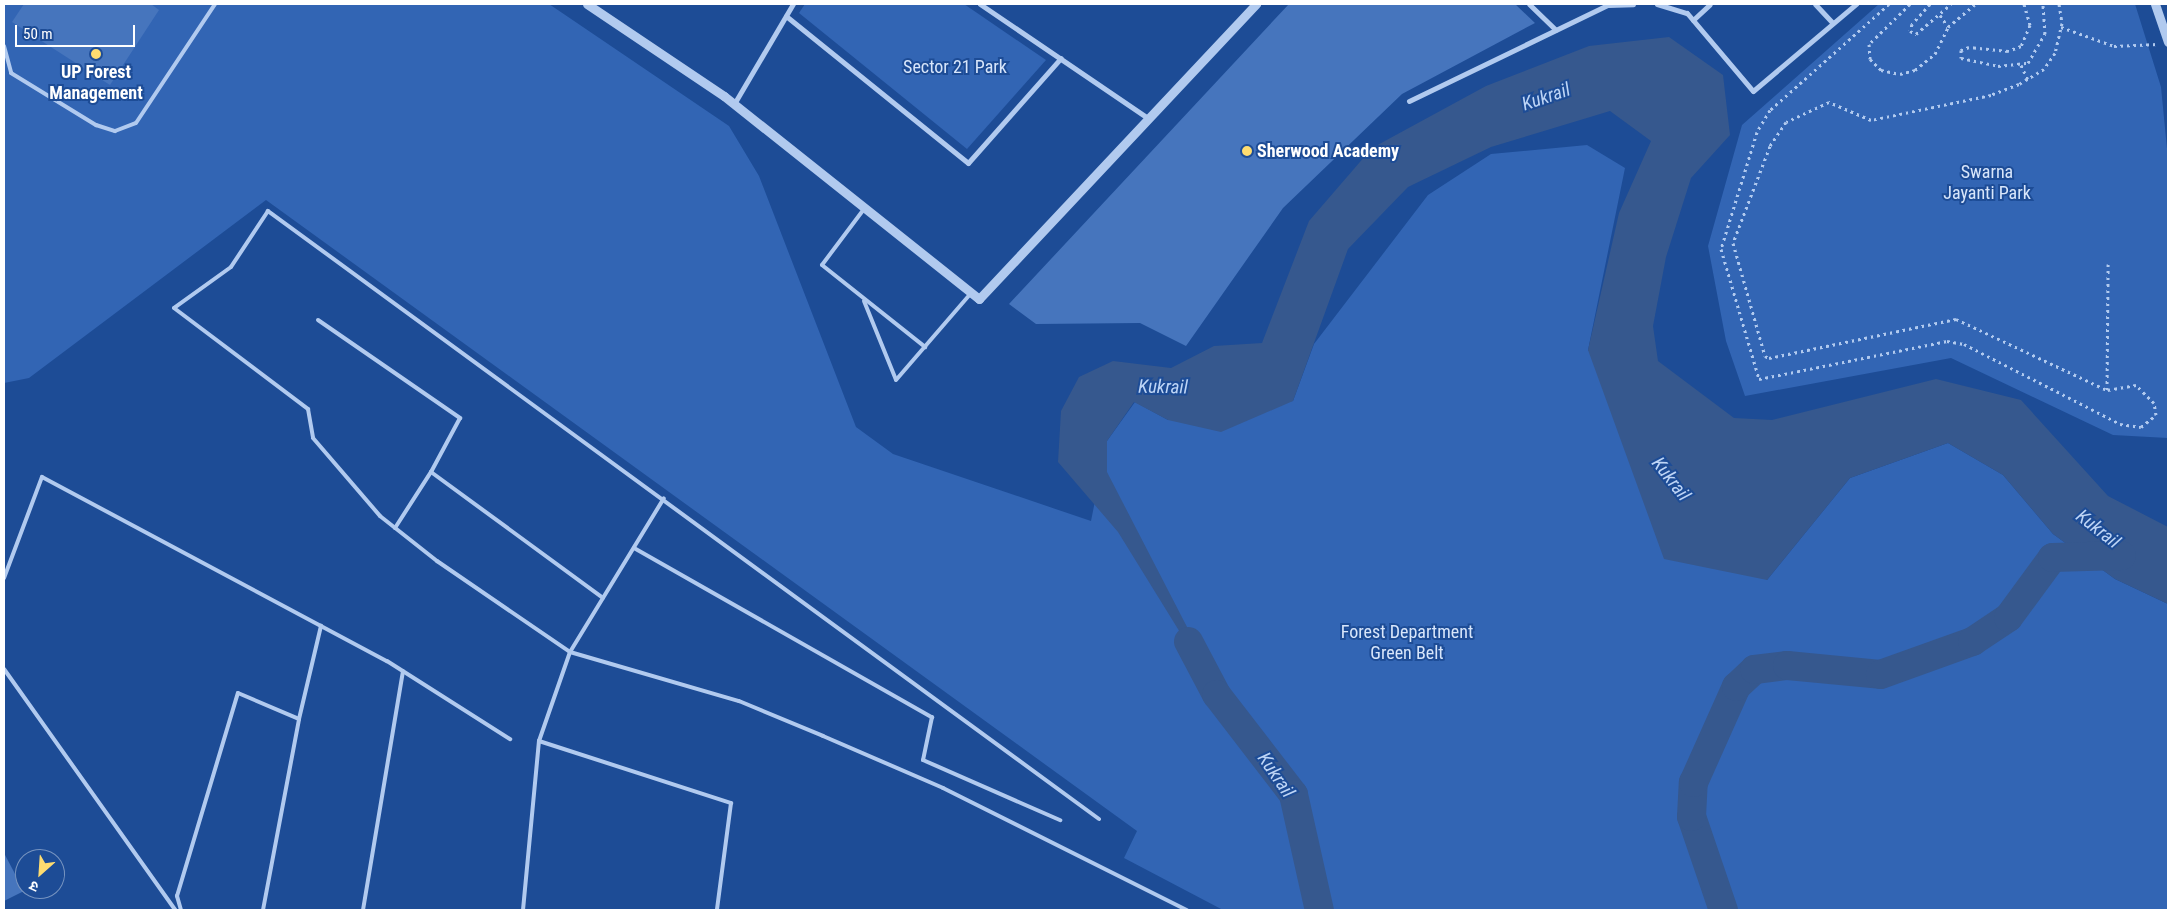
<!DOCTYPE html>
<html>
<head>
<meta charset="utf-8">
<style>
	body { margin:0 }
	#map { position:relative; width:2172px; height:914px; overflow:hidden; background:#1d4c96; font-family:"Roboto Condensed","Noto Sans Devanagari",sans-serif }
	div>[style] { position:absolute }
	[style*='--x'] { left:calc(var(--x)*1px); top:calc(var(--y)*1px); width:calc(var(--w)*1px); rotate:calc(var(--a)*1deg) }
	.green>* { inset:0; background:#3265b4 }
	.water>* { inset:0; background:#36588e }
	.river>* { height:29px; margin:-14.5px; padding:0 14.5px; transform-origin:14.5px; border-radius:14.5px; background:#36588e }
	.building>* { inset:0; background:#4675bd }
	.path>* { height:3px; margin-top:-1.5px; transform-origin:0; background:repeating-linear-gradient(90deg,#b1caef 0 2.5px,transparent 0 6.5px) }
	.service>* { height:4px; margin:-2px; padding:0 2px; transform-origin:2px; border-radius:2px; background:#b1caef }
	.minor>* { height:5px; margin:-2.5px; padding:0 2.5px; transform-origin:2.5px; border-radius:2.5px; background:#b1caef }
	.tertiary>* { height:9px; margin:-4.5px; padding:0 4.5px; transform-origin:4.5px; border-radius:4.5px; background:#b1caef }
	.dots>* { width:14px; height:14px; translate:-50% -50%; box-sizing:border-box; border:2px solid #1d4c96; border-radius:50% }
	span { translate:-50% -50%; white-space:nowrap; text-align:center; line-height:1.15; -webkit-text-stroke:4px #1d4c96; paint-order:stroke }
	.park-label { font-size:18px; color:#d8e6fb }
	.poi-label { font-size:18px; color:#fff; font-weight:700 }
	.left { translate:0 -50%; text-align:left }
	.water-label { font-size:19px; color:#bed5f6; font-style:italic }
	.frame { position:absolute; inset:0; border:5px solid #fff; pointer-events:none }
	.north { position:absolute; left:15px; top:849px; width:50px; height:50px; box-sizing:border-box; background:#1d4c96; border:1px solid #7794c0; border-radius:50%; rotate:206deg; font-size:14px; font-weight:700; line-height:20px; text-align:center; color:#fff }
	.north::after { content:''; display:block; margin:auto; width:18px; height:22px; background:#fedc70; clip-path:polygon(50% 0,100% 100%,50% 72%,0 100%) }
	.scale { position:absolute; left:15px; top:25px; width:120px; height:22px; box-sizing:border-box; border:2px solid #fff; border-top:0; padding-left:6px; font-size:15px; line-height:18px; white-space:nowrap; color:#fff; -webkit-text-stroke:4px #1d4c96; paint-order:stroke }
</style>
</head>
<body>
<div id="map">
	<div class="green">
		<i style="clip-path:polygon(4px 4px,549px 4px,729px 126px,759px 176px,856px 427px,893px 454px,1091px 521px,1107px 441px,1135px 402px,1168px 420px,1293px 401px,1314px 344px,1428px 195px,1491px 154px,1587px 145px,1625px 168px,1588px 350px,1767px 580px,1850px 478px,1948px 443px,2003px 475px,2053px 534px,2115px 579px,2168px 604px,2168px 910px,1223px 910px,1124px 858px,1137px 831px,266px 200px,29px 378px,4px 383px)"></i>
		<i style="clip-path:polygon(805px 4px,964px 4px,1046px 60px,967px 149px,799px 13px)"></i>
		<i style="clip-path:polygon(1879px 4px,2135px 4px,2161px 87px,2168px 159px,2168px 438px,2113px 435px,1951px 358px,1745px 396px,1726px 341px,1708px 246px,1742px 125px)"></i>
	</div>
	<div class="water">
		<i style="clip-path:polygon(1669px 37px,1723px 75px,1730px 135px,1691px 178px,1666px 257px,1653px 326px,1658px 361px,1734px 418px,1772px 420px,1936px 379px,2021px 400px,2108px 496px,2168px 527px,2168px 604px,2115px 579px,2053px 534px,2003px 475px,1948px 443px,1850px 478px,1767px 580px,1664px 559px,1588px 350px,1619px 213px,1651px 141px,1610px 111px,1491px 147px,1408px 187px,1348px 249px,1293px 401px,1221px 432px,1168px 420px,1134px 402px,1107px 441px,1107px 472px,1201px 654px,1207px 676px,1118px 532px,1058px 462px,1061px 411px,1079px 377px,1113px 361px,1171px 368px,1214px 346px,1262px 343px,1309px 221px,1372px 148px,1486px 86px,1589px 46px)"></i>
	</div>
	<div class="river">
		<i style="--x:1188;--y:641;--w:60;--a:62.2"></i>
		<i style="--x:1216;--y:694;--w:126;--a:52.4"></i>
		<i style="--x:1293;--y:794;--w:119;--a:77.4"></i>
		<i style="--x:1723;--y:910;--w:99;--a:-108.8"></i>
		<i style="--x:1691;--y:816;--w:34;--a:-87"></i>
		<i style="--x:1693;--y:782;--w:105;--a:-65.9"></i>
		<i style="--x:1736;--y:686;--w:25;--a:-43"></i>
		<i style="--x:1754;--y:669;--w:33;--a:-7"></i>
		<i style="--x:1787;--y:665;--w:93;--a:5.5"></i>
		<i style="--x:1880;--y:674;--w:98;--a:-19.7"></i>
		<i style="--x:1972;--y:641;--w:43;--a:-33.7"></i>
		<i style="--x:2008;--y:617;--w:74;--a:-53.7"></i>
		<i style="--x:2052;--y:557;--w:69;--a:-1.7"></i>
	</div>
	<div class="building">
		<i style="clip-path:polygon(24px 4px,151px 4px,159px 10px,110px 85px,12px 22px)"></i>
		<i style="clip-path:polygon(1289px 4px,1515px 4px,1535px 23px,1402px 94px,1283px 208px,1186px 346px,1140px 323px,1036px 324px,1009px 304px)"></i>
		<i style="clip-path:polygon(4px 853px,24px 891px,4px 901px)"></i>
	</div>
	<div class="path">
		<i style="--x:1889;--y:4;--w:159;--a:138.3"></i>
		<i style="--x:1770;--y:110;--w:26;--a:121"></i>
		<i style="--x:1757;--y:132;--w:122;--a:107.1"></i>
		<i style="--x:1721;--y:249;--w:135;--a:73.7"></i>
		<i style="--x:1759;--y:379;--w:192;--a:-11.4"></i>
		<i style="--x:1947;--y:341;--w:17;--a:10"></i>
		<i style="--x:1964;--y:344;--w:175;--a:27.1"></i>
		<i style="--x:2120;--y:424;--w:21;--a:8"></i>
		<i style="--x:2141;--y:427;--w:19;--a:-39"></i>
		<i style="--x:2156;--y:415;--w:12;--a:-99"></i>
		<i style="--x:2154;--y:403;--w:25;--a:-135"></i>
		<i style="--x:2136;--y:385;--w:29;--a:170"></i>
		<i style="--x:1910;--y:4;--w:57;--a:135.7"></i>
		<i style="--x:1869;--y:44;--w:15;--a:86"></i>
		<i style="--x:1870;--y:59;--w:16;--a:45"></i>
		<i style="--x:1881;--y:70;--w:19;--a:12"></i>
		<i style="--x:1900;--y:74;--w:16;--a:-15"></i>
		<i style="--x:1915;--y:70;--w:26;--a:-39"></i>
		<i style="--x:1935;--y:54;--w:30;--a:-64"></i>
		<i style="--x:1948;--y:27;--w:35;--a:-40"></i>
		<i style="--x:1930;--y:4;--w:27;--a:132"></i>
		<i style="--x:1912;--y:24;--w:7;--a:106"></i>
		<i style="--x:1910;--y:31;--w:7;--a:27"></i>
		<i style="--x:1916;--y:34;--w:46;--a:-40.6"></i>
		<i style="--x:2024;--y:4;--w:22;--a:74"></i>
		<i style="--x:2030;--y:25;--w:23;--a:113"></i>
		<i style="--x:2021;--y:46;--w:14;--a:159"></i>
		<i style="--x:2008;--y:51;--w:39;--a:-174"></i>
		<i style="--x:1969;--y:47;--w:9;--a:159"></i>
		<i style="--x:1961;--y:50;--w:8;--a:90"></i>
		<i style="--x:1961;--y:58;--w:38;--a:12"></i>
		<i style="--x:1998;--y:66;--w:30;--a:-6"></i>
		<i style="--x:2028;--y:63;--w:34;--a:-60"></i>
		<i style="--x:2045;--y:34;--w:30;--a:-94"></i>
		<i style="--x:2059;--y:4;--w:19;--a:81"></i>
		<i style="--x:2062;--y:23;--w:31;--a:103"></i>
		<i style="--x:2055;--y:53;--w:19;--a:125"></i>
		<i style="--x:2044;--y:69;--w:29;--a:149"></i>
		<i style="--x:2019;--y:84;--w:30;--a:159"></i>
		<i style="--x:1991;--y:95;--w:123;--a:168.2"></i>
		<i style="--x:1871;--y:120;--w:46;--a:-156.8"></i>
		<i style="--x:1829;--y:102;--w:47;--a:155.1"></i>
		<i style="--x:1786;--y:122;--w:29;--a:124"></i>
		<i style="--x:1770;--y:146;--w:104;--a:110.9"></i>
		<i style="--x:1733;--y:243;--w:117;--a:74.2"></i>
		<i style="--x:1765;--y:356;--w:4;--a:27"></i>
		<i style="--x:1769;--y:358;--w:191;--a:-11.8"></i>
		<i style="--x:1956;--y:319;--w:167;--a:25.2"></i>
		<i style="--x:1940;--y:15;--w:14;--a:56"></i>
		<i style="--x:2061;--y:27;--w:56;--a:19.7"></i>
		<i style="--x:2114;--y:46;--w:44;--a:-2.6"></i>
		<i style="--x:2021;--y:65;--w:17;--a:65"></i>
		<i style="--x:2107;--y:390;--w:126;--a:-89.5"></i>
	</div>
	<div class="service">
		<i style="--x:4;--y:46;--w:28;--a:75"></i>
		<i style="--x:11;--y:73;--w:100;--a:31.5"></i>
		<i style="--x:96;--y:125;--w:20;--a:18"></i>
		<i style="--x:115;--y:131;--w:22;--a:-21"></i>
		<i style="--x:136;--y:123;--w:143;--a:-56.4"></i>
		<i style="--x:864;--y:209;--w:70;--a:126.9"></i>
		<i style="--x:822;--y:265;--w:132;--a:38.5"></i>
		<i style="--x:864;--y:301;--w:85;--a:67.9"></i>
		<i style="--x:896;--y:380;--w:115;--a:-49.2"></i>
		<i style="--x:318;--y:320;--w:173;--a:34.6"></i>
		<i style="--x:460;--y:418;--w:61;--a:118.2"></i>
		<i style="--x:395;--y:528;--w:67;--a:-57.3"></i>
		<i style="--x:431;--y:472;--w:213;--a:36.2"></i>
		<i style="--x:634;--y:548;--w:343;--a:29.6"></i>
		<i style="--x:932;--y:717;--w:44;--a:101.8"></i>
		<i style="--x:923;--y:760;--w:150;--a:23.7"></i>
		<i style="--x:4;--y:578;--w:108;--a:-69.4"></i>
		<i style="--x:42;--y:477;--w:391;--a:28.1"></i>
		<i style="--x:387;--y:661;--w:146;--a:32.4"></i>
		<i style="--x:4;--y:669;--w:296;--a:54.6"></i>
		<i style="--x:539;--y:741;--w:202;--a:17.9"></i>
		<i style="--x:731;--y:803;--w:108;--a:97.5"></i>
		<i style="--x:1099;--y:819;--w:1030;--a:-143.81"></i>
		<i style="--x:268;--y:211;--w:67;--a:123.5"></i>
		<i style="--x:231;--y:267;--w:70;--a:144.3"></i>
		<i style="--x:174;--y:308;--w:168;--a:37"></i>
		<i style="--x:308;--y:409;--w:29;--a:80"></i>
		<i style="--x:313;--y:438;--w:103;--a:49.3"></i>
		<i style="--x:380;--y:516;--w:73;--a:38.3"></i>
		<i style="--x:437;--y:561;--w:161;--a:34.4"></i>
		<i style="--x:570;--y:652;--w:176;--a:16.2"></i>
		<i style="--x:739;--y:701;--w:91;--a:22.6"></i>
		<i style="--x:823;--y:736;--w:131;--a:23.4"></i>
		<i style="--x:943;--y:788;--w:273;--a:26.6"></i>
		<i style="--x:181;--y:910;--w:15;--a:-106"></i>
		<i style="--x:177;--y:896;--w:212;--a:-73.3"></i>
		<i style="--x:238;--y:693;--w:66;--a:23.1"></i>
		<i style="--x:299;--y:719;--w:96;--a:-76.7"></i>
		<i style="--x:263;--y:910;--w:194;--a:-79.3"></i>
		<i style="--x:363;--y:910;--w:242;--a:-80.5"></i>
		<i style="--x:523;--y:910;--w:170;--a:-84.6"></i>
		<i style="--x:539;--y:741;--w:94;--a:-70.8"></i>
		<i style="--x:570;--y:652;--w:180;--a:-58.6"></i>
	</div>
	<div class="minor">
		<i style="--x:980;--y:4;--w:203;--a:34.2"></i>
		<i style="--x:1529;--y:4;--w:37;--a:44"></i>
		<i style="--x:1657;--y:4;--w:31;--a:17"></i>
		<i style="--x:1687;--y:13;--w:102;--a:49.8"></i>
		<i style="--x:1753;--y:91;--w:135;--a:-40.2"></i>
		<i style="--x:1815;--y:4;--w:26;--a:47"></i>
		<i style="--x:786;--y:16;--w:234;--a:38.9"></i>
		<i style="--x:968;--y:163;--w:140;--a:-48.5"></i>
		<i style="--x:1693;--y:20;--w:23;--a:-43"></i>
		<i style="--x:1409;--y:101;--w:221;--a:-25.8"></i>
		<i style="--x:1608;--y:5;--w:25;--a:-2"></i>
		<i style="--x:734;--y:104;--w:116;--a:-59.5"></i>
	</div>
	<div class="tertiary">
		<i style="--x:587;--y:4;--w:165;--a:33.9"></i>
		<i style="--x:724;--y:96;--w:326;--a:38.5"></i>
		<i style="--x:979;--y:299;--w:405;--a:-46.8"></i>
		<i style="--x:2155;--y:4;--w:40;--a:71.1"></i>
	</div>
	<div class="dots">
		<i style="left:96px;top:54px;background:#fedc70"></i>
		<i style="left:1247px;top:151px;background:#fedc70"></i>
	</div>
	<div class="park-label">
		<span style="left:955px;top:67px">Sector 21 Park</span>
		<span style="left:1987px;top:183px">Swarna<br>Jayanti Park</span>
		<span style="left:1407px;top:643px">Forest Department<br>Green Belt</span>
	</div>
	<div class="poi-label">
		<span style="left:96px;top:83px">UP Forest<br>Management</span>
		<span class="left" style="left:1257px;top:151px">Sherwood Academy</span>
	</div>
	<div class="water-label">
		<span style="left:1546px;top:97px;rotate:-19deg">Kukrail</span>
		<span style="left:1163px;top:387px;rotate:1deg">Kukrail</span>
		<span style="left:1671px;top:479px;rotate:52deg">Kukrail</span>
		<span style="left:2098px;top:529px;rotate:38deg">Kukrail</span>
		<span style="left:1276px;top:775px;rotate:56deg">Kukrail</span>
	</div>
	<div class="frame"></div>
	<div class="north">उ</div>
	<div class="scale">50 m</div>
</div>
</body>
</html>
